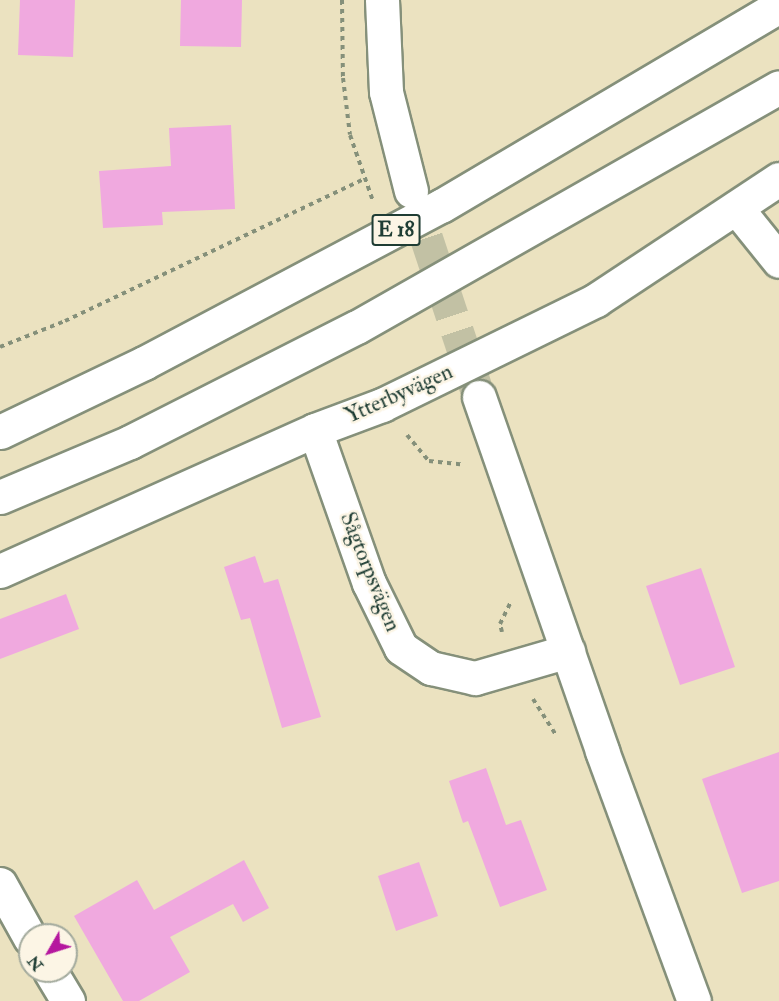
<!DOCTYPE html>
<html>
<head>
<meta charset="utf-8">
<style>
	body { margin:0 }
	#map { position:relative; width:779px; height:1001px; overflow:hidden; background:#ebe2c0; font-family:"IM FELL Double Pica",serif }
	div>[style] { position:absolute }
	[style*='--x'] { left:calc(var(--x)*1px); top:calc(var(--y)*1px); width:calc(var(--w)*1px); rotate:calc(var(--a)*1deg) }
	.building>* { inset:0; background:#f0a9df }
	.minor-tunnel>* { height:33px; margin-top:-16.5px; transform-origin:0; background:repeating-linear-gradient(90deg,#c2c1a4 0 33px,transparent 0 49px) }
	.path>* { height:4px; margin-top:-2px; transform-origin:0; background:repeating-linear-gradient(90deg,#85907a 0 4.5px,transparent 0 9px) }
	.roads { filter:drop-shadow(2px 0 #85907a) drop-shadow(-2px 0 #85907a) drop-shadow(0 2px #85907a) drop-shadow(0 -2px #85907a) }
	.minor>* { height:33px; margin:-16.5px; padding:0 16.5px; transform-origin:16.5px; border-radius:16.5px; background:#fff }
	.highway>* { height:33px; margin:-16.5px; padding:0 16.5px; transform-origin:16.5px; border-radius:16.5px; background:#fff }
	span { translate:-50% -50%; white-space:nowrap; text-align:center; line-height:1.15; -webkit-text-stroke:5px #fcf5e5; paint-order:stroke }
	.shield-label span { padding:2px 4px; background:#fcf5e5; border:2px solid; border-radius:4px; -webkit-text-stroke-width:0 }
	.shield-label { font-size:21px; color:#1f3d34; font-weight:700 }
	.street-label { font-size:22px; color:#1f3d34 }
	.north { position:absolute; left:18px; top:923px; width:60px; height:60px; box-sizing:border-box; background:#fcf5e5; border:2px solid #a4ab9e; border-radius:50%; rotate:231deg; font-size:16px; font-weight:700; line-height:24px; text-align:center; color:#1f3d34 }
	.north::after { content:''; display:block; margin:auto; width:21px; height:27px; background:#b5179e; clip-path:polygon(50% 0,100% 100%,50% 72%,0 100%) }
</style>
</head>
<body>
<div id="map">
	<div class="building">
		<i style="clip-path:polygon(20px 0,75px 0,73px 57px,18px 55px)"></i>
		<i style="clip-path:polygon(181px 0,242px 0,241px 47px,180px 46px)"></i>
		<i style="clip-path:polygon(231px 125px,235px 209px,162px 212px,163px 225px,103px 228px,99px 171px,171px 166px,169px 128px)"></i>
		<i style="clip-path:polygon(255px 556px,264px 583px,278px 579px,321px 717px,282px 728px,250px 618px,241px 620px,224px 567px)"></i>
		<i style="clip-path:polygon(701px 568px,735px 667px,680px 685px,646px 586px)"></i>
		<i style="clip-path:polygon(66px 594px,79px 629px,0 659px,0 619px)"></i>
		<i style="clip-path:polygon(779px 752px,779px 881px,742px 893px,702px 779px)"></i>
		<i style="clip-path:polygon(486px 768px,506px 825px,521px 820px,547px 890px,500px 907px,468px 821px,463px 823px,449px 781px)"></i>
		<i style="clip-path:polygon(244px 860px,269px 908px,243px 922px,233px 904px,170px 937px,190px 972px,139px 1001px,123px 1001px,74px 916px,137px 880px,154px 910px)"></i>
		<i style="clip-path:polygon(419px 862px,438px 916px,396px 931px,378px 876px)"></i>
	</div>
	<div class="minor-tunnel">
		<i style="--x:411;--y:191;--w:217;--a:71.7"></i>
	</div>
	<div class="path">
		<i style="--x:342;--y:0;--w:78;--a:89.3"></i>
		<i style="--x:343;--y:78;--w:57;--a:83"></i>
		<i style="--x:350;--y:135;--w:70;--a:70.8"></i>
		<i style="--x:0;--y:347;--w:70;--a:-21.8"></i>
		<i style="--x:65;--y:321;--w:331;--a:-25.4"></i>
		<i style="--x:407;--y:435;--w:34;--a:50"></i>
		<i style="--x:429;--y:461;--w:36;--a:6"></i>
		<i style="--x:502;--y:632;--w:8;--a:-104"></i>
		<i style="--x:500;--y:624;--w:25;--a:-64"></i>
		<i style="--x:533;--y:699;--w:43;--a:57.4"></i>
	</div>
	<div class="roads">
		<div class="minor">
			<i style="--x:382;--y:0;--w:92;--a:87.5"></i>
			<i style="--x:386;--y:92;--w:102;--a:75.8"></i>
			<i style="--x:738;--y:210;--w:65;--a:51.2"></i>
			<i style="--x:479;--y:397;--w:375;--a:70.8"></i>
			<i style="--x:602;--y:751;--w:266;--a:69.8"></i>
			<i style="--x:315;--y:430;--w:162;--a:70.6"></i>
			<i style="--x:369;--y:583;--w:72;--a:63.8"></i>
			<i style="--x:401;--y:648;--w:36;--a:34"></i>
			<i style="--x:431;--y:668;--w:45;--a:12.8"></i>
			<i style="--x:475;--y:678;--w:97;--a:-16.2"></i>
			<i style="--x:0;--y:571;--w:345;--a:-24.1"></i>
			<i style="--x:315;--y:430;--w:72;--a:-20.5"></i>
			<i style="--x:382;--y:405;--w:238;--a:-26.1"></i>
			<i style="--x:596;--y:300;--w:219;--a:-33.5"></i>
			<i style="--x:0;--y:884;--w:62;--a:60.9"></i>
			<i style="--x:50;--y:971;--w:35;--a:59"></i>
		</div>
		<div class="highway">
			<i style="--x:0;--y:432;--w:160;--a:-25.6"></i>
			<i style="--x:144;--y:363;--w:336;--a:-27.9"></i>
			<i style="--x:441;--y:206;--w:393;--a:-30.6"></i>
			<i style="--x:0;--y:497;--w:141;--a:-22.9"></i>
			<i style="--x:130;--y:442;--w:254;--a:-26.9"></i>
			<i style="--x:357;--y:327;--w:485;--a:-29.6"></i>
		</div>
	</div>
	<div class="shield-label">
		<span style="left:396px;top:230px">E 18</span>
	</div>
	<div class="street-label">
		<span style="left:399px;top:394px;rotate:-24deg">Ytterbyvägen</span>
		<span style="left:370px;top:572px;rotate:68deg">Sågtorpsvägen</span>
	</div>
	<div class="north">N</div>
</div>
</body>
</html>
